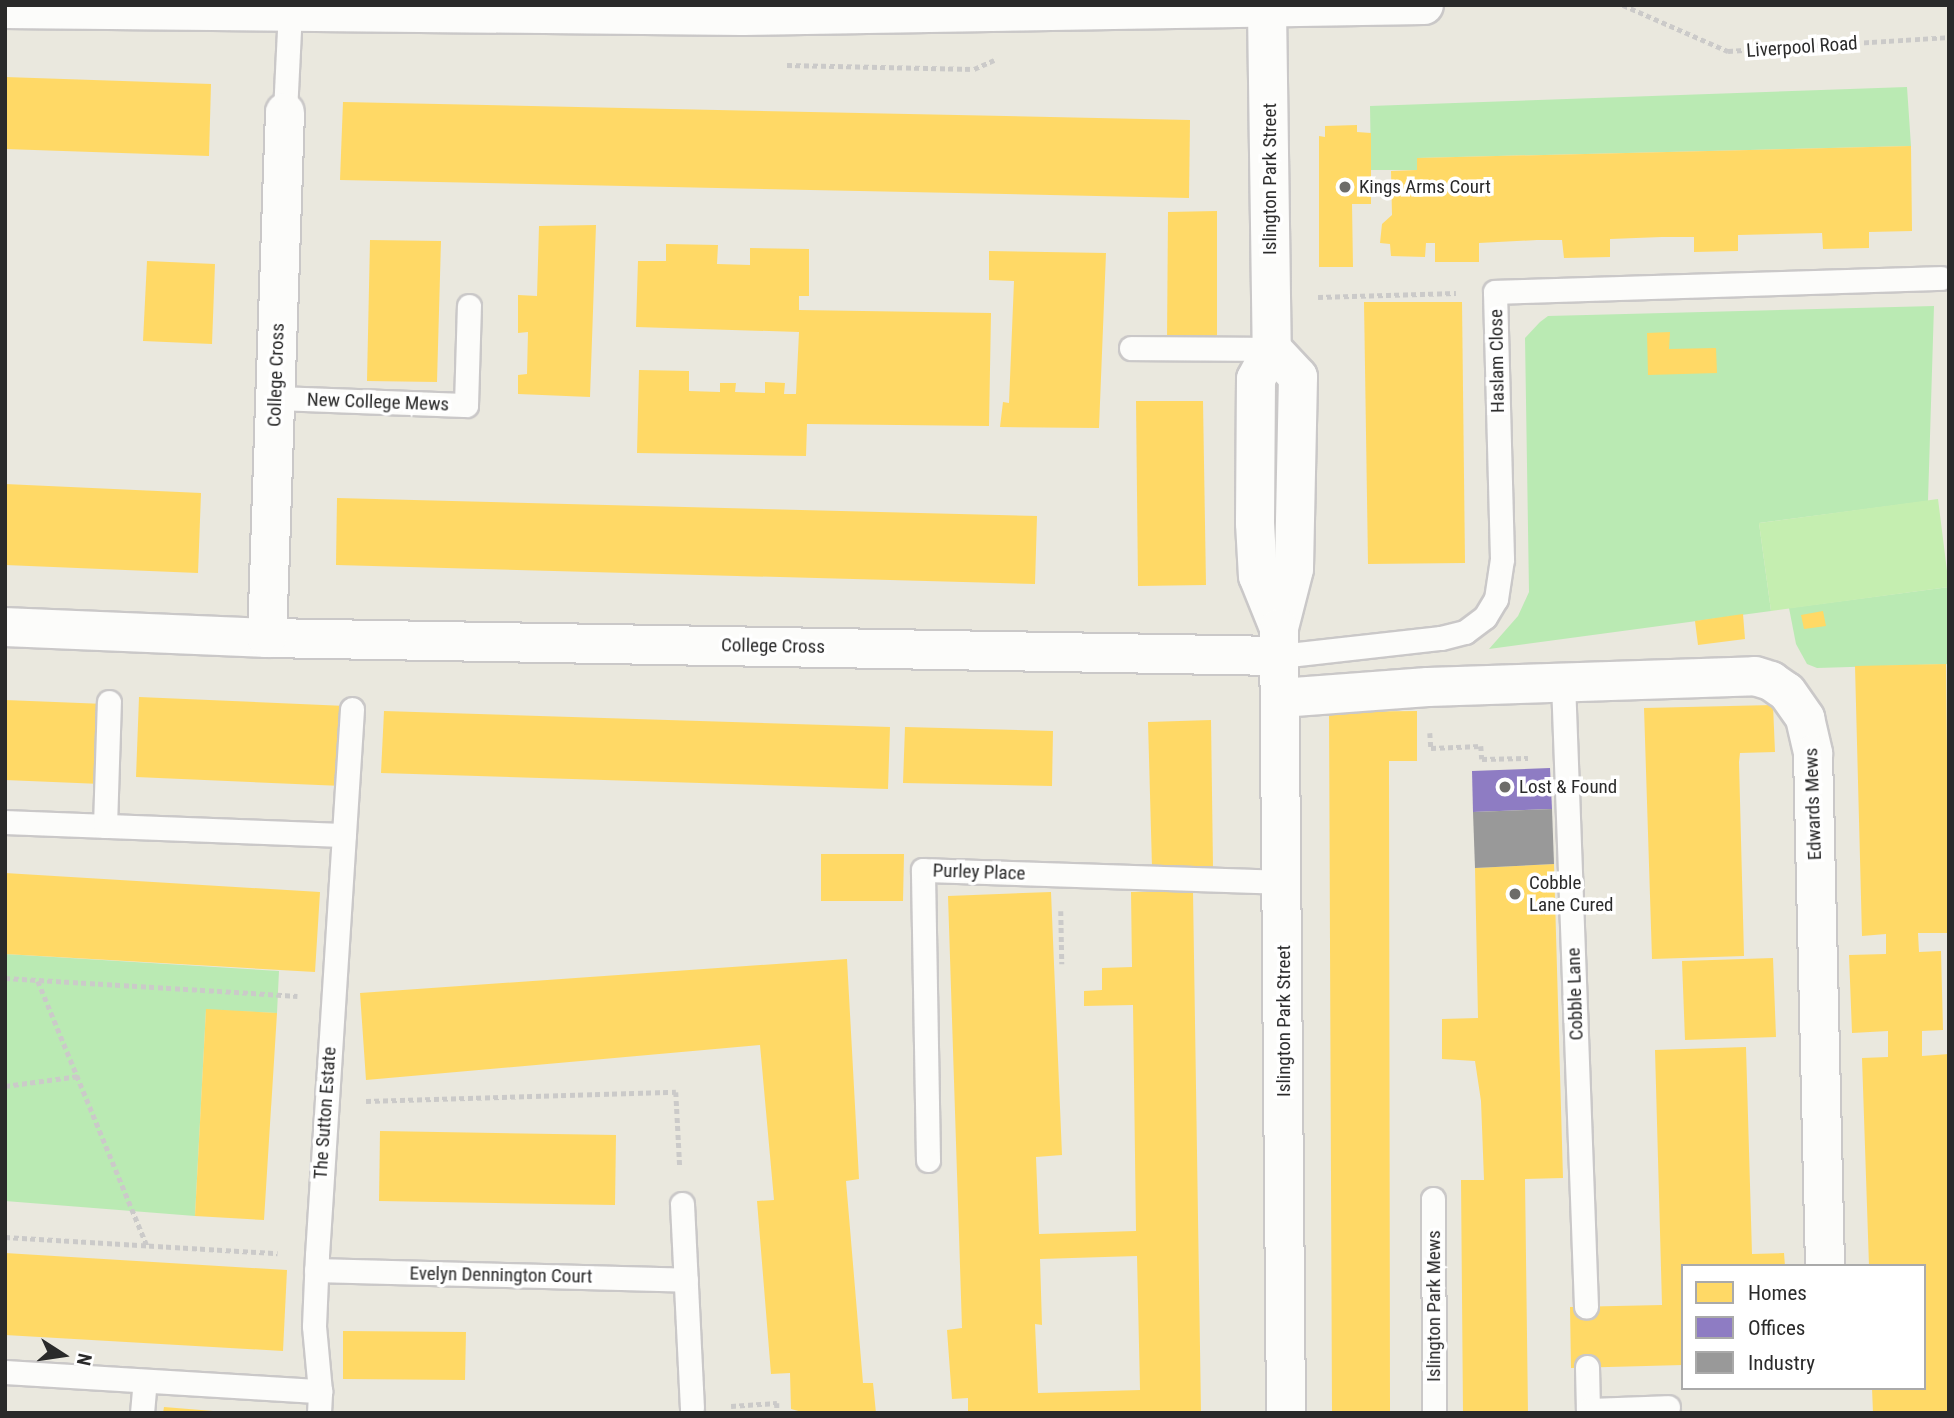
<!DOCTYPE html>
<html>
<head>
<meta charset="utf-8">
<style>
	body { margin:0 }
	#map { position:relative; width:1954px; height:1418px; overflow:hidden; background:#eae8de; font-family:"Roboto Condensed",sans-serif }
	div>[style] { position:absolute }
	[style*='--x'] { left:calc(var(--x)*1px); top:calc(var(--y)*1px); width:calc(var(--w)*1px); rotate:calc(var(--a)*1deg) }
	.green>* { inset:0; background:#baeab3 }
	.pitch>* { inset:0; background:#c5eeb0 }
	.homes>* { inset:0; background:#ffd966 }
	.offices>* { inset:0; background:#8e7cc3 }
	.industry>* { inset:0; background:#999 }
	.path>* { height:4.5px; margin-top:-2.25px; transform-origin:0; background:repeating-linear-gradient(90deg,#cbcac9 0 5px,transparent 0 8.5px) }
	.roads { filter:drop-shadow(2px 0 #cac8c8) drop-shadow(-2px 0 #cac8c8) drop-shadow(0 2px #cac8c8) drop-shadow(0 -2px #cac8c8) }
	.service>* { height:23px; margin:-11.5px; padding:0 11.5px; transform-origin:11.5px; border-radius:11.5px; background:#fcfcfa }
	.minor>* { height:38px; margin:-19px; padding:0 19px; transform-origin:19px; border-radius:19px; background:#fcfcfa }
	.tertiary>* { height:38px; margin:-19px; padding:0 19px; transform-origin:19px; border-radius:19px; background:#fcfcfa }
	.secondary>* { height:38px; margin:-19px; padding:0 19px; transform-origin:19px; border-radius:19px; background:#fcfcfa }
	.dots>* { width:19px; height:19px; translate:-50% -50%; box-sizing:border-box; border:4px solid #fff; border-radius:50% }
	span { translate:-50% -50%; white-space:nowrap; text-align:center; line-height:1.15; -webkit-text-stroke:7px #fff; paint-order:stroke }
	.street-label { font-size:19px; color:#2a2a2a }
	.poi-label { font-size:19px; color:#2a2a2a }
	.left { translate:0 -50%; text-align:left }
	.frame { position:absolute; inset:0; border:7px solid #2a2a2a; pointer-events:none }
	.legend { position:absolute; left:1681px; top:1264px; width:245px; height:126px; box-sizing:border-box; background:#fff; border:2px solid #aaa; margin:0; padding:9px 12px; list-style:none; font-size:21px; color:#2a2a2a }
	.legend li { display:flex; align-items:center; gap:14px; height:35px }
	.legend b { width:35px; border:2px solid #aaa }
	.north { position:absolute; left:28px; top:1320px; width:70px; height:70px; -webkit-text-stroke:5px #fff; paint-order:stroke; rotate:102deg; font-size:19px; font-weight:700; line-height:28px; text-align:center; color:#2a2a2a }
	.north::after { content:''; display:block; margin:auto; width:24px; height:32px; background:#2a2a2a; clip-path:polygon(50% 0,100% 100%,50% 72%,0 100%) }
</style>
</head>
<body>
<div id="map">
	<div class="green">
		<i style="clip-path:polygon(1907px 87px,1911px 146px,1417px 158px,1417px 170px,1371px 170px,1370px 106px)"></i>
		<i style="clip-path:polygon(1934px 306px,1928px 501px,1759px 523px,1771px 611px,1489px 649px,1518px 616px,1529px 592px,1525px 338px,1540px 322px,1548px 316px)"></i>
		<i style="clip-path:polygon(1949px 587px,1949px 664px,1817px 668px,1807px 664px,1796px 644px,1789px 608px)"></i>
		<i style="clip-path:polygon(5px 954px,279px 971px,277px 1013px,206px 1010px,195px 1216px,5px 1201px)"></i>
	</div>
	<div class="pitch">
		<i style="clip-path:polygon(1938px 499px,1949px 587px,1771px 611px,1759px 523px)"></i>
	</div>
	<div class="homes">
		<i style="clip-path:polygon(5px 77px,211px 84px,209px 156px,5px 149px)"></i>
		<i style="clip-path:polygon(343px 102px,1190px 120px,1189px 198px,340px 180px)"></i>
		<i style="clip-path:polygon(1357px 125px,1357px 132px,1371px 133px,1371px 204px,1352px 204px,1353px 267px,1319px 267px,1319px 136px,1325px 137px,1325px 126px)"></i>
		<i style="clip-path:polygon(1911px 146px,1912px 231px,1869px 232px,1869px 248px,1823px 249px,1822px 233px,1738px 235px,1738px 251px,1694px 252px,1694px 237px,1662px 237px,1610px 239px,1610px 257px,1564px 258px,1562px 240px,1537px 240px,1479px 243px,1479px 262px,1435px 262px,1435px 243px,1426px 243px,1425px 257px,1391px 256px,1390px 244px,1380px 243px,1382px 224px,1392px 215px,1391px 171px,1417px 170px,1417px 158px)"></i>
		<i style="clip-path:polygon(1217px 211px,1217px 339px,1167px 340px,1168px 212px)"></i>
		<i style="clip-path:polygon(596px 225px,590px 397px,518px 394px,518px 375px,527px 374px,528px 332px,518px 333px,518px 295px,537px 296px,539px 226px)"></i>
		<i style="clip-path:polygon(370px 240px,441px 241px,437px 382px,367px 381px)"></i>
		<i style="clip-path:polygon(666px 244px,718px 245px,717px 264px,750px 265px,750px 248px,809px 249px,809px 296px,799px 296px,799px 310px,991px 313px,989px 426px,807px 424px,806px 456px,637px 453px,639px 370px,689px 371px,689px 391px,720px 392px,720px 383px,736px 383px,735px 392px,765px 393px,765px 382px,785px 383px,784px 394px,796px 394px,799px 332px,636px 327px,638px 261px,666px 261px)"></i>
		<i style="clip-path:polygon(989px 251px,1106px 253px,1099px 428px,1000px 427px,1003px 402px,1009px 403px,1014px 281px,989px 280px)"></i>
		<i style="clip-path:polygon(147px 261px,215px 264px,212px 344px,143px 341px)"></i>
		<i style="clip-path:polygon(1364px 302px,1462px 302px,1465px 563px,1368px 564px)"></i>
		<i style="clip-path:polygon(1670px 332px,1669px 349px,1716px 348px,1717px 373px,1648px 375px,1647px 333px)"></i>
		<i style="clip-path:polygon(1136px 401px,1203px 401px,1206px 585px,1138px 586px)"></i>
		<i style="clip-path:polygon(5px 484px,201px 493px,198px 573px,5px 565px)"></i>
		<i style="clip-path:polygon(337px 498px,1037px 516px,1035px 584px,336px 565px)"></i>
		<i style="clip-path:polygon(1823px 611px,1826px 626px,1804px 629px,1801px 615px)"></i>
		<i style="clip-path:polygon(1743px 614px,1745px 639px,1698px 645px,1695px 621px)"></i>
		<i style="clip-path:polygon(1946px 664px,1949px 933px,1918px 933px,1919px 952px,1941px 951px,1943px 1030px,1922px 1031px,1922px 1056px,1949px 1054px,1949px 1413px,1873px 1413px,1872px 1388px,1924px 1388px,1924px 1266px,1869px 1266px,1862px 1058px,1888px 1057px,1888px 1031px,1852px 1033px,1849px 955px,1886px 954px,1886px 934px,1862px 936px,1855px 666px)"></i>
		<i style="clip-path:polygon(139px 697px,346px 706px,342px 786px,136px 777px)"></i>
		<i style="clip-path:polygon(5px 700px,105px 704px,101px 784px,5px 780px)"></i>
		<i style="clip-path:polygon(1773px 705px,1775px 752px,1740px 753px,1739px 762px,1744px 956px,1652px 959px,1644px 708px)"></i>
		<i style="clip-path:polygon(384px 711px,890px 727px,888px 789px,381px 773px)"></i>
		<i style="clip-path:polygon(1417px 711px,1417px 761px,1389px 761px,1390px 1413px,1332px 1413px,1329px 712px)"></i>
		<i style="clip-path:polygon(1211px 720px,1213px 867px,1152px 867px,1148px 722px)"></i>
		<i style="clip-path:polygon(905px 727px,1053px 731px,1052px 786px,903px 783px)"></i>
		<i style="clip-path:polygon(821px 854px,904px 854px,903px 901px,821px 901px)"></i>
		<i style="clip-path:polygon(1554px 864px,1563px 1178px,1525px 1179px,1528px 1413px,1463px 1413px,1461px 1180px,1484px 1180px,1481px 1101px,1475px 1061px,1442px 1059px,1442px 1019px,1478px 1018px,1475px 868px)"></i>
		<i style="clip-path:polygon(5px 873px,320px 892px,315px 972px,5px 954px)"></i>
		<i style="clip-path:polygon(evenodd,1193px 891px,1201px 1413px,968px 1413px,968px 1398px,952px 1399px,947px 1330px,962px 1328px,948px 896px,1051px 892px,1062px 1155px,1036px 1157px,1039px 1234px,1136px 1231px,1133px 1005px,1084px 1006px,1084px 991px,1102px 990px,1102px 968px,1132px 967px,1131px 892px,1193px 891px,1137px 1256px,1140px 1390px,1038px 1393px,1035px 1324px,1042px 1325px,1040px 1259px,1137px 1256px)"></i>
		<i style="clip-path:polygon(1773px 958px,1776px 1037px,1685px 1040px,1682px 961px)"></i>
		<i style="clip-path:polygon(847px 959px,859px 1179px,846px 1181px,863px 1383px,873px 1383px,876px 1413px,806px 1413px,791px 1409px,790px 1373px,771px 1374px,757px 1201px,774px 1200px,760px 1045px,366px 1080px,360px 993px)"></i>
		<i style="clip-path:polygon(206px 1009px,277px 1013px,264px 1220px,195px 1216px)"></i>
		<i style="clip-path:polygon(1746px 1047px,1752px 1254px,1784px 1253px,1785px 1266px,1683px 1266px,1683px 1365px,1571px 1368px,1570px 1307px,1662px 1305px,1655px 1050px)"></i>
		<i style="clip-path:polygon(380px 1131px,616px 1135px,615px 1205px,379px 1201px)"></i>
		<i style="clip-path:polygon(5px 1253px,287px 1270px,283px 1351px,5px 1335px)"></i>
		<i style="clip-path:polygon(343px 1331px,466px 1332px,465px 1380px,343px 1379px)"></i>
		<i style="clip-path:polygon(164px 1407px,213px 1411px,213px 1413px,163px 1413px)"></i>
	</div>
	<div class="offices">
		<i style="clip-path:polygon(1550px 768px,1552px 809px,1473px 812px,1472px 771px)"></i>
	</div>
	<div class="industry">
		<i style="clip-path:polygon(1552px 809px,1554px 864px,1475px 868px,1473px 812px)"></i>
	</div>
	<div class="path">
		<i style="--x:1623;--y:5;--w:115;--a:23.7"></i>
		<i style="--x:1728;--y:51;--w:221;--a:-3.6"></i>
		<i style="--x:787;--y:65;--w:187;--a:1.2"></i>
		<i style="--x:974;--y:69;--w:22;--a:-24"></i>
		<i style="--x:1318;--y:297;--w:138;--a:-1.7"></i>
		<i style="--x:1430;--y:733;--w:15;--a:86"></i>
		<i style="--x:1431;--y:748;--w:50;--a:-2.3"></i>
		<i style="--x:1481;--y:746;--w:13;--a:86"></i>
		<i style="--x:1482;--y:759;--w:46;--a:-1.2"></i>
		<i style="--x:1061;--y:911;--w:53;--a:88.9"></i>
		<i style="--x:5;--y:978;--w:293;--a:3.5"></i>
		<i style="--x:38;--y:981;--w:287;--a:67.6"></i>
		<i style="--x:5;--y:1086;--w:75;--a:-7.7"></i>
		<i style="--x:366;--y:1101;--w:310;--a:-1.7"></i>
		<i style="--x:676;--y:1092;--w:76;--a:87"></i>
		<i style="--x:5;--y:1237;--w:273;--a:3.4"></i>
		<i style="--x:731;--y:1406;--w:46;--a:-3.7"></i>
		<i style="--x:777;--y:1403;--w:10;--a:90"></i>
	</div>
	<div class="roads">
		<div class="service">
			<i style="--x:285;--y:112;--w:102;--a:-87.2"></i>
			<i style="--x:1131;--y:348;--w:141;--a:0.4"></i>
			<i style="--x:275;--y:398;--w:191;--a:2.1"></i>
			<i style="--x:466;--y:405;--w:99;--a:-88.3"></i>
			<i style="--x:1280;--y:656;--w:162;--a:-6.4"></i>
			<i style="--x:1441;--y:638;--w:25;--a:-14"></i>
			<i style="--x:1465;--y:632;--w:25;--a:-37"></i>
			<i style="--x:1485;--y:617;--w:21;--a:-59"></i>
			<i style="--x:1496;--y:599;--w:40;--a:-81.5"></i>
			<i style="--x:1502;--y:559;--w:267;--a:-91.5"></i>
			<i style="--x:1495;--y:292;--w:446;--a:-1.8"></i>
			<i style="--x:1563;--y:682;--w:625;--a:87.89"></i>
			<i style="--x:5;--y:822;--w:339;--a:2.2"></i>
			<i style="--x:105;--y:826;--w:124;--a:-88.2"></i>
			<i style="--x:928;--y:1160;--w:290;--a:-91"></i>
			<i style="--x:923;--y:870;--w:359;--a:1.9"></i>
			<i style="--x:1433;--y:1199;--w:214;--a:89.7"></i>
			<i style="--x:682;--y:1204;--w:204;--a:87.2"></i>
			<i style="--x:316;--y:1270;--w:370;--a:1.5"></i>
			<i style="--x:1587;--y:1367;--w:43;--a:88.7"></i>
			<i style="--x:1588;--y:1410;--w:80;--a:-2.1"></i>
			<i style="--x:5;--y:1372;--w:316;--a:3.5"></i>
			<i style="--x:142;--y:1413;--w:32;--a:-85"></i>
			<i style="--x:319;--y:1413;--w:22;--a:-87"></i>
			<i style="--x:320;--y:1391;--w:65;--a:-95.3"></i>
			<i style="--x:314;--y:1326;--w:71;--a:-87.6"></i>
			<i style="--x:317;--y:1255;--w:547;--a:-86.33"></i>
		</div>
		<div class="minor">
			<i style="--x:5;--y:627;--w:262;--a:2.4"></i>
			<i style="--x:267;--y:638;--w:1013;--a:1.02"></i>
			<i style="--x:267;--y:638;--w:526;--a:-88.04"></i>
			<i style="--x:1281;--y:698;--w:147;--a:-4.3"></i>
			<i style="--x:1428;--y:687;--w:327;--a:-1.9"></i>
			<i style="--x:1755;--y:676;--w:17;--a:17"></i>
			<i style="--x:1771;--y:681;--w:19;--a:35"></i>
			<i style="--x:1787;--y:692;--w:32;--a:55"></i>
			<i style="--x:1805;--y:718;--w:37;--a:77"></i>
			<i style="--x:1813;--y:754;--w:512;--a:88.66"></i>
		</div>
		<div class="tertiary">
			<i style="--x:1267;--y:9;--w:340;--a:89.2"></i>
			<i style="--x:1272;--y:349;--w:34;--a:118"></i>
			<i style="--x:1256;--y:379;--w:144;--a:90.4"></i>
			<i style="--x:1255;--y:523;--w:53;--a:86.8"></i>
			<i style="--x:1258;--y:576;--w:56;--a:68"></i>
			<i style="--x:1272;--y:349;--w:38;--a:47"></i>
			<i style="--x:1298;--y:377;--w:192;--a:91.2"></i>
			<i style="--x:1294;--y:569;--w:61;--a:104.3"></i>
			<i style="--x:1279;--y:628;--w:785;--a:89.49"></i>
		</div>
		<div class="secondary">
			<i style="--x:5;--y:9;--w:738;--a:0.54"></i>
			<i style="--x:743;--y:16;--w:681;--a:-0.93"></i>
		</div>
	</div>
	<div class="dots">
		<i style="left:1345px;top:187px;background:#6d6c69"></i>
		<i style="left:1505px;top:787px;background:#6d6c69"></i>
		<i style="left:1515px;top:894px;background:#6d6c69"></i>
	</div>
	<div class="street-label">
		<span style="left:1802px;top:47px;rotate:-4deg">Liverpool Road</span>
		<span style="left:1270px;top:179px;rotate:-90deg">Islington Park Street</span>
		<span style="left:1497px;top:361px;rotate:-91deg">Haslam Close</span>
		<span style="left:276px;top:375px;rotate:-88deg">College Cross</span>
		<span style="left:378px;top:402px;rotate:2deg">New College Mews</span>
		<span style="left:773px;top:646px;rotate:1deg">College Cross</span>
		<span style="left:1813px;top:804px;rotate:-92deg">Edwards Mews</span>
		<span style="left:979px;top:872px;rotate:2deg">Purley Place</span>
		<span style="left:1575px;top:994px;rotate:-92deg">Cobble Lane</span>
		<span style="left:1284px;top:1021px;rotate:-90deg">Islington Park Street</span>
		<span style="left:325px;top:1113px;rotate:-86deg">The Sutton Estate</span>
		<span style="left:501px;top:1275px;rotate:1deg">Evelyn Dennington Court</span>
		<span style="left:1434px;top:1306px;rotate:-90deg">Islington Park Mews</span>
	</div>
	<div class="poi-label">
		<span class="left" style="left:1359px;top:187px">Kings Arms Court</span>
		<span class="left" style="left:1519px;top:787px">Lost &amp; Found</span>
		<span class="left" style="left:1529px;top:894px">Cobble<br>Lane Cured</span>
	</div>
	<div class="frame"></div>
	<ul class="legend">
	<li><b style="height:19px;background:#ffd966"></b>Homes</li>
	<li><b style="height:19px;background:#8e7cc3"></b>Offices</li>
	<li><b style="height:19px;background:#999"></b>Industry</li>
	</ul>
	<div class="north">N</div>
</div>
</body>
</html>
